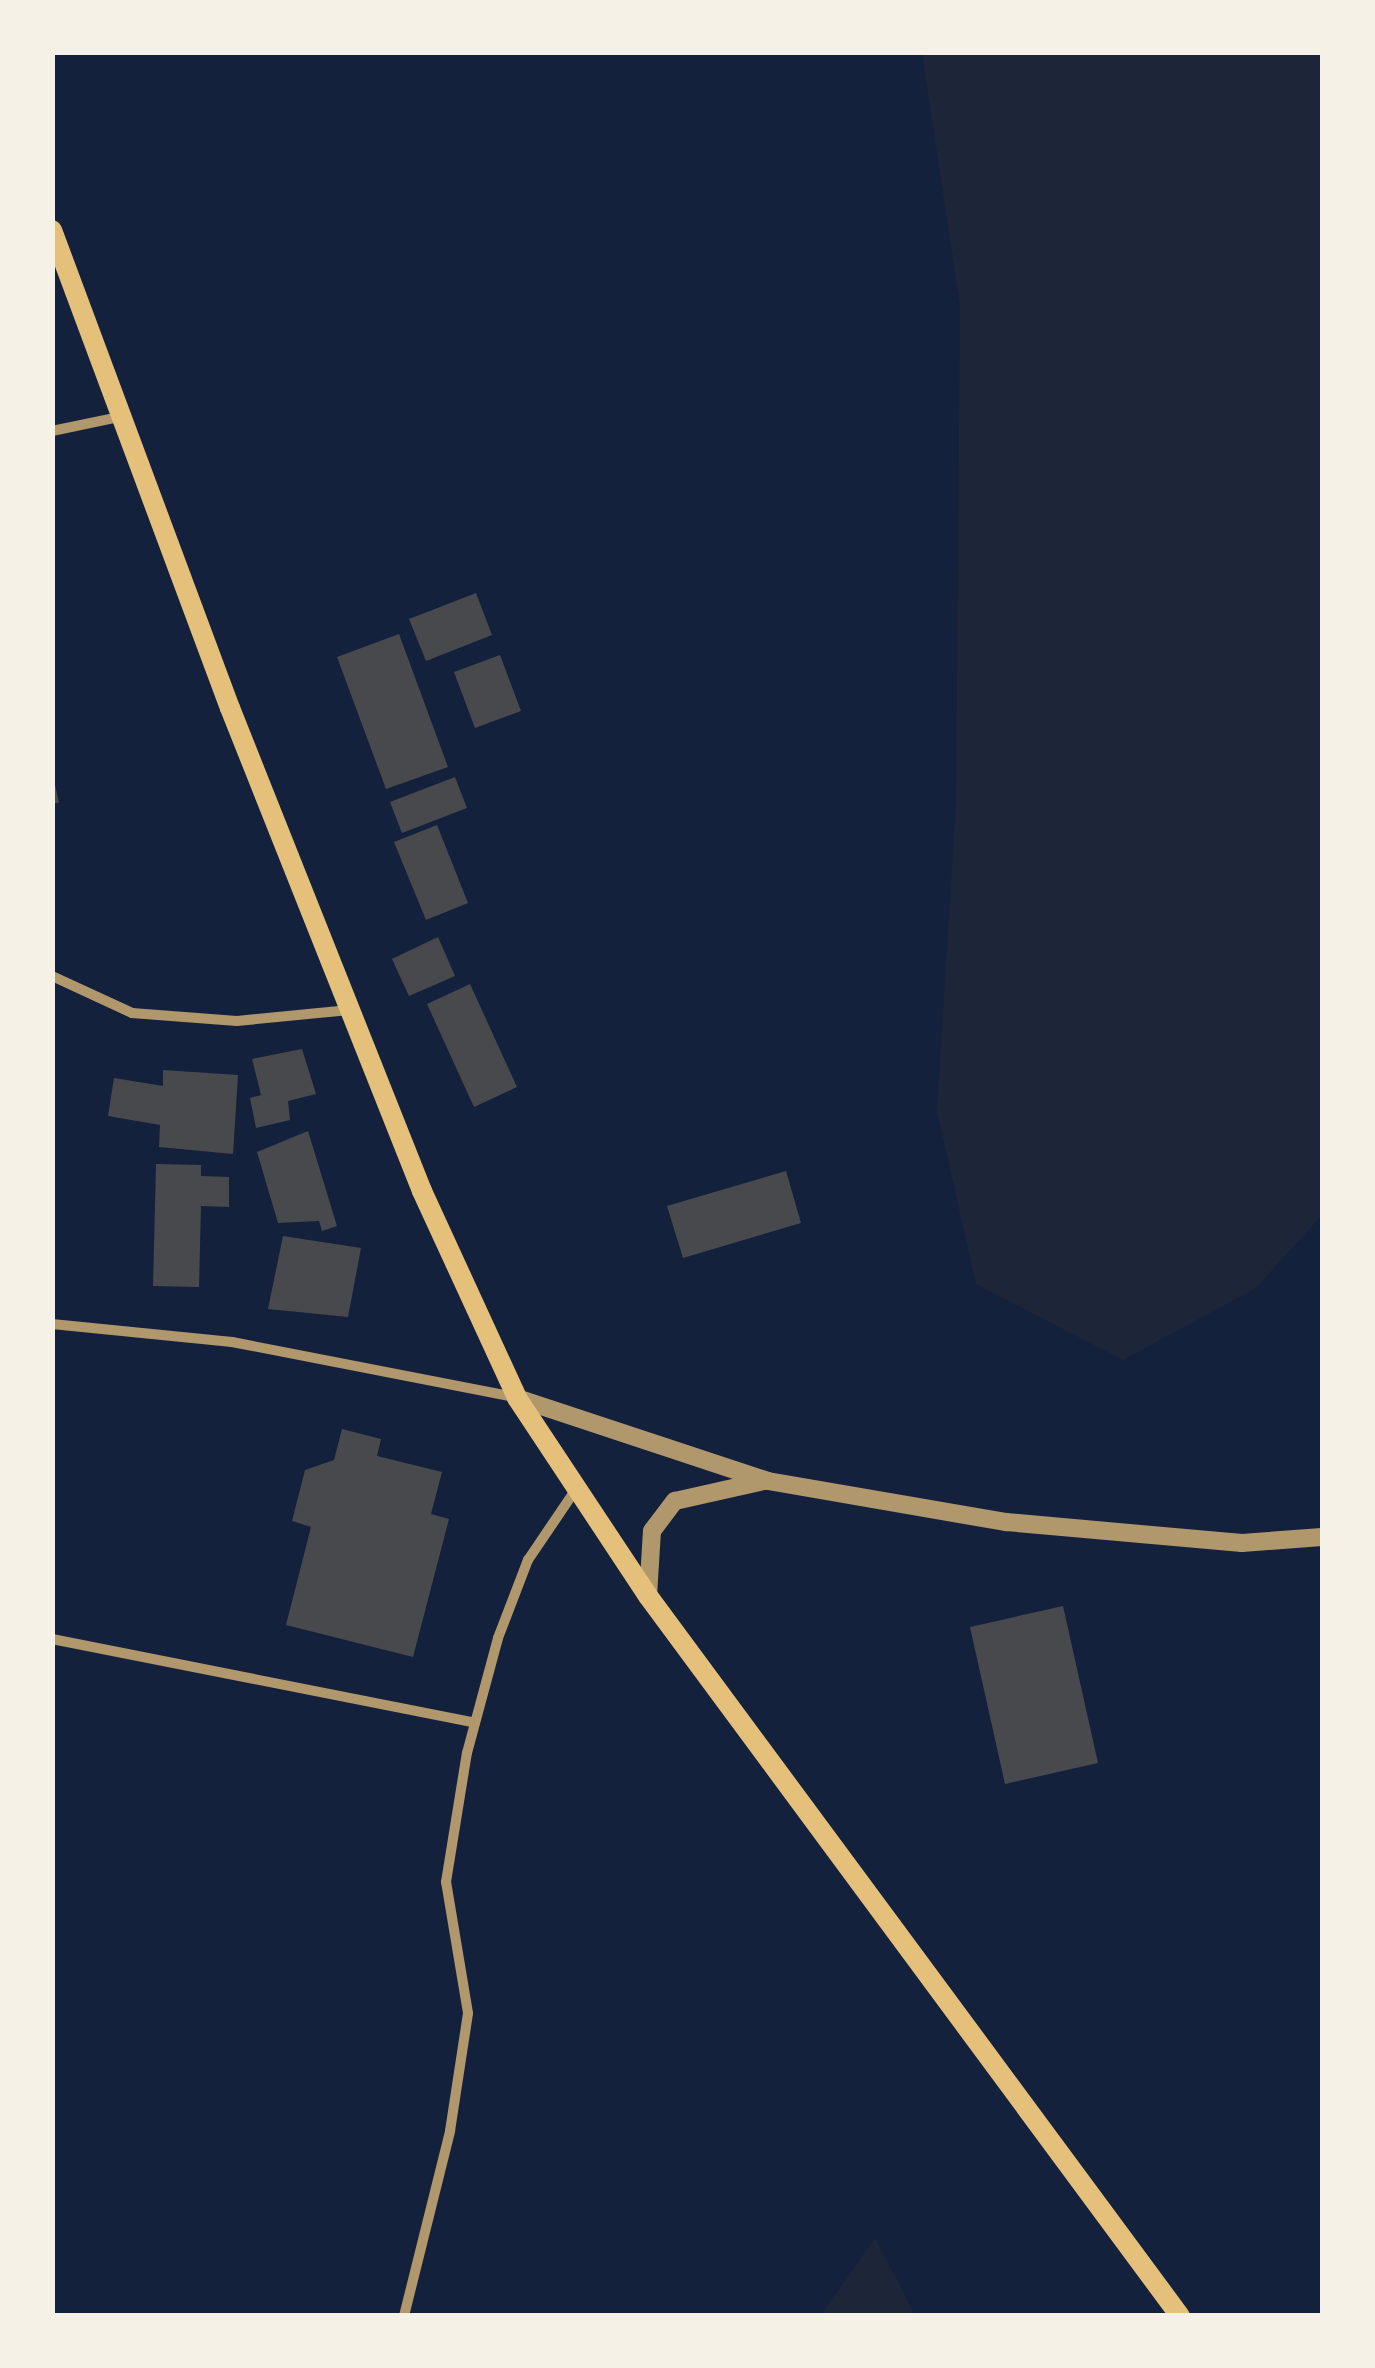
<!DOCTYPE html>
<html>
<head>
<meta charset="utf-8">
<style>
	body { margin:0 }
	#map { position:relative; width:1375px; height:2368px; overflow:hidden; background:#14213d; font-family:"Golos Text",sans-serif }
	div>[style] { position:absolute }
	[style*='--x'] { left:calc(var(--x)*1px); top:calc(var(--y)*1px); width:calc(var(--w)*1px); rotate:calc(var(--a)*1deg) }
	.green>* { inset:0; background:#1d2539 }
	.building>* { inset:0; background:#48494c }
	.minor>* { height:10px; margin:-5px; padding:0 5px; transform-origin:5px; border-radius:5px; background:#b1986c }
	.tertiary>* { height:18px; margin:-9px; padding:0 9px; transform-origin:9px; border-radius:9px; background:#b1986c }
	.secondary>* { height:20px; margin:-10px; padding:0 10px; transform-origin:10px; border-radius:10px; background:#e5c07b }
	span { translate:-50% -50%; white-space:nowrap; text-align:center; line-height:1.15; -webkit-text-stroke:8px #f6f1e7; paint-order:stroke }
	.frame { position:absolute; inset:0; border:55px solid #f6f1e7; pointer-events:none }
</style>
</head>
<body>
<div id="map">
	<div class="green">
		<i style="clip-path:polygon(922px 53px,1322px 53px,1322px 1215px,1256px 1288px,1123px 1360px,976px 1284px,937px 1111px,956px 804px,960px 305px)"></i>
		<i style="clip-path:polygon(875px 2238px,915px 2315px,821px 2315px)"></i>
	</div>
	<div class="building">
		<i style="clip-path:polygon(476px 593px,492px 635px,426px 661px,409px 619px)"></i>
		<i style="clip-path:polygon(399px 634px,448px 767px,386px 789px,337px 657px)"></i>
		<i style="clip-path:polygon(500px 655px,521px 711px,475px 728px,454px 672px)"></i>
		<i style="clip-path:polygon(52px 771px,59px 803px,52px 803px)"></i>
		<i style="clip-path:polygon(455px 777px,467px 808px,402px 833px,390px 802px)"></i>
		<i style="clip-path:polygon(437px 825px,468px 903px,426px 920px,394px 842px)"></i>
		<i style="clip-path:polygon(438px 937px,455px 976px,409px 996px,392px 959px)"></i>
		<i style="clip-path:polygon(470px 984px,517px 1087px,474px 1107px,427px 1004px)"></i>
		<i style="clip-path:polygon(302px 1049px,316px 1094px,288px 1101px,290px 1120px,256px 1128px,250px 1098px,261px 1095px,252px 1059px)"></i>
		<i style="clip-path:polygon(163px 1070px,238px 1075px,233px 1154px,159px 1147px,160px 1125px,108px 1116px,114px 1078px,163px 1086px)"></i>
		<i style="clip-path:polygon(308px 1131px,337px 1226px,322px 1231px,319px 1221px,278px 1223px,257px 1152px)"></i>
		<i style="clip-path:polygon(156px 1164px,201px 1165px,201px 1176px,229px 1177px,229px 1207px,201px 1206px,199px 1287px,153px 1286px)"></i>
		<i style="clip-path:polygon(786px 1171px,801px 1223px,683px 1258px,667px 1206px)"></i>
		<i style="clip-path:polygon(283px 1236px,361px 1248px,348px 1317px,268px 1309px)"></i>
		<i style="clip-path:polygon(342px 1429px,381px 1439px,377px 1456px,442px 1472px,431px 1514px,449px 1519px,413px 1657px,286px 1625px,311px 1527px,292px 1521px,305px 1470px,334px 1460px)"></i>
		<i style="clip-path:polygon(1063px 1606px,1098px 1763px,1005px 1784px,970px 1627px)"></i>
	</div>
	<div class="minor">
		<i style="--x:52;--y:431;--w:68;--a:-11.8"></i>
		<i style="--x:52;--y:976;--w:88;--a:24.8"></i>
		<i style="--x:132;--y:1013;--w:105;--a:4.4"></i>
		<i style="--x:237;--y:1021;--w:113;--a:-5.6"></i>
		<i style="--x:52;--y:1324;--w:181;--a:5.7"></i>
		<i style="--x:232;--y:1342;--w:289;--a:11"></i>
		<i style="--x:52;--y:1639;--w:431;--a:11.2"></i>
		<i style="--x:404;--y:2316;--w:191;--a:-76"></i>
		<i style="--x:450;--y:2131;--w:119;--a:-81.3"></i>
		<i style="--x:468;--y:2013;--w:133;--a:-99.5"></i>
		<i style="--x:446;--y:1882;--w:131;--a:-80.8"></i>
		<i style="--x:467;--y:1753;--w:119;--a:-74.9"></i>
		<i style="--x:498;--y:1638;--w:84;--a:-69"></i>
		<i style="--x:528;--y:1560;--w:86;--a:-55.9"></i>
	</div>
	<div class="tertiary">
		<i style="--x:517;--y:1398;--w:264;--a:18.3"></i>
		<i style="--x:768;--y:1481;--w:242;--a:9.8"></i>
		<i style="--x:1006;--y:1522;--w:237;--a:5.1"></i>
		<i style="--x:1242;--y:1543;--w:80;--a:-4.3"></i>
		<i style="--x:648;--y:1596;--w:65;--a:-86.5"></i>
		<i style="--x:652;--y:1531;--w:38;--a:-53"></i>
		<i style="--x:675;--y:1501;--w:91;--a:-12.7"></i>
	</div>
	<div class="secondary">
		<i style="--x:52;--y:230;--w:510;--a:69.58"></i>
		<i style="--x:230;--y:708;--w:520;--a:68.32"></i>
		<i style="--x:422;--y:1191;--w:228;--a:65.3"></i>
		<i style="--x:517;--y:1398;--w:237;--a:56.5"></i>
		<i style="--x:648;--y:1596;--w:895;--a:53.54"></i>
	</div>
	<div class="frame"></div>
</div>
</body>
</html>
